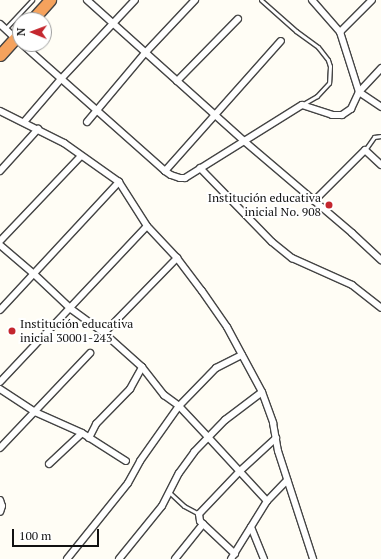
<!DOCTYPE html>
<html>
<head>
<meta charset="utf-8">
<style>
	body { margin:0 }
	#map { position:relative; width:381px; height:559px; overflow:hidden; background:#fffdf5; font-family:"PT Serif",serif }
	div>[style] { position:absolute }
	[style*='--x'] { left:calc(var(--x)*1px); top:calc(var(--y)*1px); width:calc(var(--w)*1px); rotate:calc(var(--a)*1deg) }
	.roads { filter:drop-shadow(1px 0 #444) drop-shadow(-1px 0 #444) drop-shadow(0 1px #444) drop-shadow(0 -1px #444) }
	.lane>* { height:3px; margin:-1.5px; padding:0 1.5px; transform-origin:1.5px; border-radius:1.5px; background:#fff }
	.street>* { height:6px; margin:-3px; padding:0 3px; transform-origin:3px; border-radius:3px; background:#fff }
	.highway>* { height:11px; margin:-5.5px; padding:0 5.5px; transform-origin:5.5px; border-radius:5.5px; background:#f5a25d }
	.dots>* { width:11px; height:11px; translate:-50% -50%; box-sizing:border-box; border:2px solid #fff; border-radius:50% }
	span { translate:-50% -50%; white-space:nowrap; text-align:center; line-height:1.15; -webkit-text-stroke:4px #fff; paint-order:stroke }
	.poi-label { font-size:12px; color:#111 }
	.right { translate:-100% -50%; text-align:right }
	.left { translate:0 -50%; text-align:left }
	.north { position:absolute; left:12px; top:12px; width:40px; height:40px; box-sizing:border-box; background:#fff; border:1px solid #a0a0a0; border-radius:50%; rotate:271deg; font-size:11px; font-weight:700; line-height:16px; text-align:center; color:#111 }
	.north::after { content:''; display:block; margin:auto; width:14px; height:18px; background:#c4262e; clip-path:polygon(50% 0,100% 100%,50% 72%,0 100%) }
	.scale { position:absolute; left:12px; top:529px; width:87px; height:18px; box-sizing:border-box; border:2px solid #111; border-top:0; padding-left:5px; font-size:12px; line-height:14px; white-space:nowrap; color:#111; -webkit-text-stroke:3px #fff; paint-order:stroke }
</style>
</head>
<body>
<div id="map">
	<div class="roads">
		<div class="lane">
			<i style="--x:261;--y:0;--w:47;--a:41.5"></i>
			<i style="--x:296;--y:31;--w:27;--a:36"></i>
			<i style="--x:318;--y:47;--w:16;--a:52"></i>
			<i style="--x:328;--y:60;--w:6;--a:72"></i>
			<i style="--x:330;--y:66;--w:17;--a:93"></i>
			<i style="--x:329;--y:83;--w:18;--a:133"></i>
			<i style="--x:317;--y:96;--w:16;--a:150"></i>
			<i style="--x:5;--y:29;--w:40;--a:-47"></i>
			<i style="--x:365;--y:150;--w:16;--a:-55"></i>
			<i style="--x:374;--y:137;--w:7;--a:-8"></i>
			<i style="--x:170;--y:493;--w:19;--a:43"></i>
			<i style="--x:184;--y:506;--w:17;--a:28"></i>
		</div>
		<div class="street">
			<i style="--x:87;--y:0;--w:211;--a:41.9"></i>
			<i style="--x:244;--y:141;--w:142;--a:40.4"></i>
			<i style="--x:352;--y:233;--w:40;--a:43"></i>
			<i style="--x:312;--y:0;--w:43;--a:48.8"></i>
			<i style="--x:340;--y:32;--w:63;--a:72.4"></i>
			<i style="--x:359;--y:92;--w:27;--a:34"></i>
			<i style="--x:0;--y:24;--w:22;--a:43"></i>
			<i style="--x:340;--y:32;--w:45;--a:-45"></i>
			<i style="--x:22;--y:44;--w:191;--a:41.6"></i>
			<i style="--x:165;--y:171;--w:7;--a:34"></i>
			<i style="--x:171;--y:175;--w:9;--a:18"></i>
			<i style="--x:180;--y:178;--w:5;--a:0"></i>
			<i style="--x:185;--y:178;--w:138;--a:-32"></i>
			<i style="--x:302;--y:105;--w:32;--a:18"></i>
			<i style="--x:332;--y:115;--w:10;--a:0"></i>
			<i style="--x:342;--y:115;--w:11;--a:-34"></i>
			<i style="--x:351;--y:109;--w:19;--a:-65"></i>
			<i style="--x:359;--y:92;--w:33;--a:-47"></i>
			<i style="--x:177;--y:81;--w:87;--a:-45.5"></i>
			<i style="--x:0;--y:111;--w:72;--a:26.6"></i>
			<i style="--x:64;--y:143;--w:67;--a:35.3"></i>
			<i style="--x:119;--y:182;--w:52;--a:57.5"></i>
			<i style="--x:147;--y:226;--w:44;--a:46.8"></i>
			<i style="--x:177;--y:258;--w:41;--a:52.9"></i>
			<i style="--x:202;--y:291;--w:44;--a:55.2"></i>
			<i style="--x:227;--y:327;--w:74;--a:61.7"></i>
			<i style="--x:262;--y:392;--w:33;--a:70"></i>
			<i style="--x:273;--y:423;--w:28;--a:80"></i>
			<i style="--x:278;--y:451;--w:114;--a:72"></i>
			<i style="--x:24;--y:122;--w:57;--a:-49.3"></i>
			<i style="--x:61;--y:79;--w:108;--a:-46.9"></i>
			<i style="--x:87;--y:122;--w:90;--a:-50"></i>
			<i style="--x:145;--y:53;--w:73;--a:-46.7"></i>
			<i style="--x:200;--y:168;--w:103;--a:45.8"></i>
			<i style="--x:272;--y:242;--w:26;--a:39"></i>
			<i style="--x:292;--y:258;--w:66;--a:24.2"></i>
			<i style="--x:352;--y:285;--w:37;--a:38"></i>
			<i style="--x:0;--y:171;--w:57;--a:-47.9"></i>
			<i style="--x:165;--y:171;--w:174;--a:-48.3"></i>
			<i style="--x:314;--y:201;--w:72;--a:-45"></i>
			<i style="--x:365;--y:150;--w:22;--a:43"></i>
			<i style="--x:0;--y:241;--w:117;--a:-46.4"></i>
			<i style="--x:0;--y:245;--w:45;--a:40.5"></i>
			<i style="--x:34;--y:274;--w:51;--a:43.4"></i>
			<i style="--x:71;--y:309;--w:41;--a:36"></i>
			<i style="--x:104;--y:333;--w:51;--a:41.8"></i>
			<i style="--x:142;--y:367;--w:36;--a:52"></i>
			<i style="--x:164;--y:395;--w:19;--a:36"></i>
			<i style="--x:179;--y:406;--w:42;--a:46.9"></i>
			<i style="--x:208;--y:437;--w:87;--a:47.3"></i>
			<i style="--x:0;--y:310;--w:175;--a:-47.1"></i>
			<i style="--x:104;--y:333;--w:105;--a:-45.8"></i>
			<i style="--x:0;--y:382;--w:214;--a:-46.7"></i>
			<i style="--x:0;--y:389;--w:42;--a:33.3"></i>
			<i style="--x:35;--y:412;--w:51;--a:24.1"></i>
			<i style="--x:82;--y:433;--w:52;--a:32.5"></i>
			<i style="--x:89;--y:438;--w:16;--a:-63"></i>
			<i style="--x:96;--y:424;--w:49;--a:-45.8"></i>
			<i style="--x:130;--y:389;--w:25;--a:-61"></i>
			<i style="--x:0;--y:448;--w:131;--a:-46.5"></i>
			<i style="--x:49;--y:464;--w:45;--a:-43.2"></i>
			<i style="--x:0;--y:500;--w:6;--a:72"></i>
			<i style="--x:2;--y:506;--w:6;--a:108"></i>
			<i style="--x:251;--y:527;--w:35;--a:68"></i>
			<i style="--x:235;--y:554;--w:48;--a:-136.7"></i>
			<i style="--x:200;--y:521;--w:7;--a:-98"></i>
			<i style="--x:199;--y:514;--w:59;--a:-46.4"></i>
			<i style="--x:240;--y:471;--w:49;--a:-42.5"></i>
			<i style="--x:67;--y:559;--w:97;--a:-51.2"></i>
			<i style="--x:128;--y:483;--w:25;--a:-61"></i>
			<i style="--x:140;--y:461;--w:67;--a:-54.7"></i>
			<i style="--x:179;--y:406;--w:53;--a:-45.8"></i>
			<i style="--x:216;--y:368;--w:29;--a:-27"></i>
			<i style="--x:119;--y:559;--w:68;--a:-50.9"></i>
			<i style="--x:162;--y:506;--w:37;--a:-63"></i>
			<i style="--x:179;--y:473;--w:26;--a:-54"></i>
			<i style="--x:194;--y:452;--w:45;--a:-45.9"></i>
			<i style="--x:225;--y:420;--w:46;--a:-37.1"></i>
			<i style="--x:175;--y:559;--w:45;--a:-51.3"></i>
			<i style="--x:231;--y:559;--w:68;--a:-58.2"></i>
			<i style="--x:267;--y:501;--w:29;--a:-46"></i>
		</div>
		<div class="highway">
			<i style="--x:32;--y:20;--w:27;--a:-48"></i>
			<i style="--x:0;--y:55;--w:30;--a:-48"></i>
		</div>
	</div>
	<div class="dots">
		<i style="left:329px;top:205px;background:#c4262e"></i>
		<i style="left:12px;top:331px;background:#c4262e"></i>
	</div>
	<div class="poi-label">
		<span class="right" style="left:321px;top:205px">Institución educativa<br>inicial No. 908</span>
		<span class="left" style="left:20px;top:331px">Institución educativa<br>inicial 30001-243</span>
	</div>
	<div class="north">N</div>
	<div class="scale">100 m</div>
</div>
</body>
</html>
